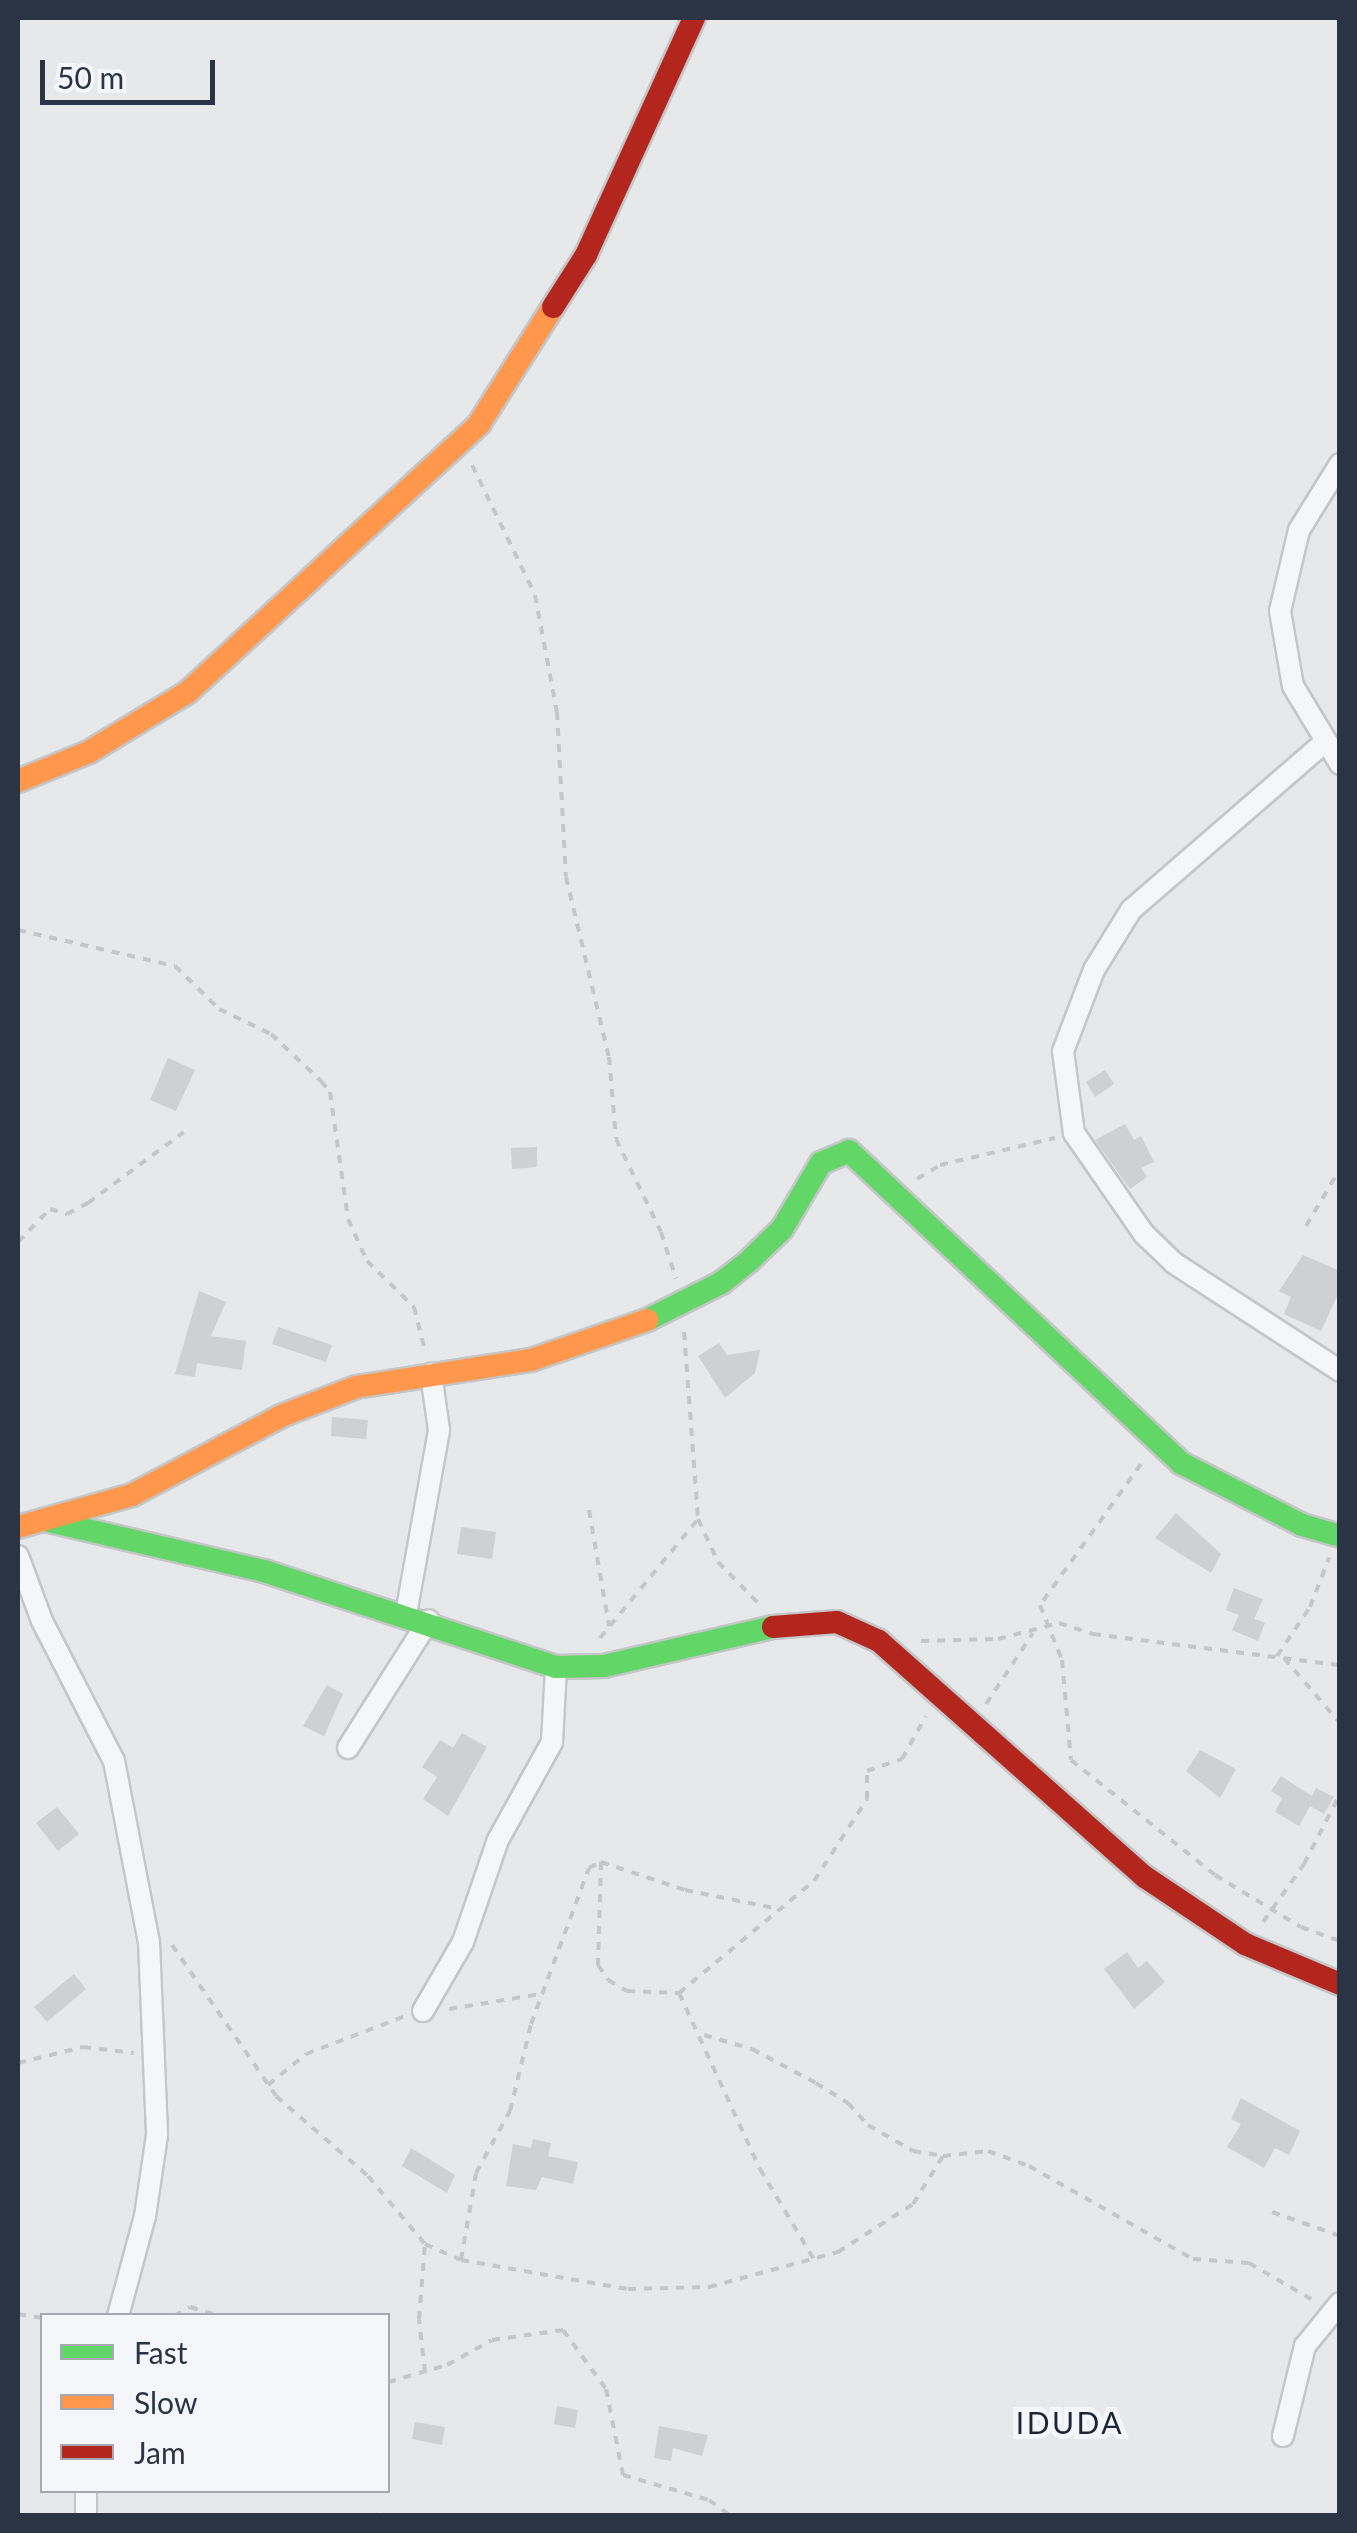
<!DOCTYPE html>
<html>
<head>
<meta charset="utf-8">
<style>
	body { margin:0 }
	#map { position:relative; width:1357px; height:2533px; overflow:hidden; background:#e6e8ea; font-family:Lato,sans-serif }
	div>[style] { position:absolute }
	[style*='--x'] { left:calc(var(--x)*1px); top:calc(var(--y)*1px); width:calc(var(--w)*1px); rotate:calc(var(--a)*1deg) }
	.building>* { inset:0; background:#ced0d3 }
	.path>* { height:4px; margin-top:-2px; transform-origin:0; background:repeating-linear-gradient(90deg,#c5c6ca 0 8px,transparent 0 16px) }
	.roads { filter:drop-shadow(2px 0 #c4c6c8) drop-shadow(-2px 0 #c4c6c8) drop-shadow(0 2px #c4c6c8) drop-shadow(0 -2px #c4c6c8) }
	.street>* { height:20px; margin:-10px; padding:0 10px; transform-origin:10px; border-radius:10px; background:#f5f6f7 }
	.fast>* { height:22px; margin:-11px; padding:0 11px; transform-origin:11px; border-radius:11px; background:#63d668 }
	.slow>* { height:22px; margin:-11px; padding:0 11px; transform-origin:11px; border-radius:11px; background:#ff974d }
	.jam>* { height:22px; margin:-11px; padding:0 11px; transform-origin:11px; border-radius:11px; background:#b3261e }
	span { translate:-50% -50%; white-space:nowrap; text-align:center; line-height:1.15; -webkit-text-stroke:10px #f4f6f9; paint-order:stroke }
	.quarter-label { font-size:30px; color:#1d2536; letter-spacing:2.5px }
	.frame { position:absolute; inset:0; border:20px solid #2b3445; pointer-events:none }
	.legend { position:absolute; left:40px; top:2313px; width:350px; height:180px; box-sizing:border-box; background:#f4f6f9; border:2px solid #a4a8b1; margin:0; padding:12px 18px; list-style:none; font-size:30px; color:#2b3445 }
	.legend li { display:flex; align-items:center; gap:20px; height:50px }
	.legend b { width:50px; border:2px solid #a4a8b1 }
	.scale { position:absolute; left:40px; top:60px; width:175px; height:45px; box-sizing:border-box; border:5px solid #2b3445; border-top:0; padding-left:12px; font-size:30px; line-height:35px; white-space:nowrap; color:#2b3445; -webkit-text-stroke:8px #f4f6f9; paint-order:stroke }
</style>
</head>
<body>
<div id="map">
	<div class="building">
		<i style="clip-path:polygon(168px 1058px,195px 1070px,176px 1111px,150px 1100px)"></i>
		<i style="clip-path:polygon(1105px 1070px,1114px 1084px,1095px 1097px,1086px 1082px)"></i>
		<i style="clip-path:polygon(1125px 1124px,1134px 1140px,1141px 1136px,1154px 1162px,1141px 1168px,1147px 1177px,1130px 1189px,1095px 1140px)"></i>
		<i style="clip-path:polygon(537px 1147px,537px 1167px,512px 1169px,511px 1148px)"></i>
		<i style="clip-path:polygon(1303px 1255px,1340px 1271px,1340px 1290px,1321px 1331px,1284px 1314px,1291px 1297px,1279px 1291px)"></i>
		<i style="clip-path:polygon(199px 1291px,226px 1302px,211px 1336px,246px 1341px,242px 1370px,197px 1363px,195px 1377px,175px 1374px)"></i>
		<i style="clip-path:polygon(278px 1327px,332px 1345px,326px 1362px,272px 1344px)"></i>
		<i style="clip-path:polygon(719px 1343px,727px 1355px,760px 1350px,755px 1373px,725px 1398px,698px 1356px)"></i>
		<i style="clip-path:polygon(332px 1417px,368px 1420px,366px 1439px,331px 1436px)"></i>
		<i style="clip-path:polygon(1176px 1513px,1221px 1554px,1211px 1573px,1155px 1538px)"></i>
		<i style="clip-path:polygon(461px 1527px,496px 1532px,492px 1559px,457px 1554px)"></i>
		<i style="clip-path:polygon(1234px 1588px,1263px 1599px,1254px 1619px,1265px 1623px,1258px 1641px,1232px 1630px,1239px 1615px,1226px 1610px)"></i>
		<i style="clip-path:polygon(327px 1685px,343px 1694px,324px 1736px,303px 1726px)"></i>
		<i style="clip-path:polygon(462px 1733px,487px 1747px,448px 1816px,423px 1799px,437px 1777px,422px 1767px,440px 1740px,453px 1748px)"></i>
		<i style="clip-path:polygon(1200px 1750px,1236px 1769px,1220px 1798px,1186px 1771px)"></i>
		<i style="clip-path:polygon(1281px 1776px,1312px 1796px,1316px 1788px,1334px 1797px,1324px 1814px,1310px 1806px,1299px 1826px,1275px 1812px,1282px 1798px,1271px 1791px)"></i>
		<i style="clip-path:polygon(57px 1807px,79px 1834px,58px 1851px,36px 1823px)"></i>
		<i style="clip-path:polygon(1127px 1952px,1138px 1968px,1147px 1961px,1165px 1982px,1134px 2009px,1104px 1969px)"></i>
		<i style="clip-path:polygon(74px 1974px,86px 1989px,47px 2022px,34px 2007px)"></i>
		<i style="clip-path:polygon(1241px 2098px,1300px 2131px,1289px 2155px,1275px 2148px,1264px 2168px,1227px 2147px,1241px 2124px,1231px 2119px)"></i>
		<i style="clip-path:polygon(533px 2139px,551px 2143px,548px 2156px,578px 2162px,573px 2184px,542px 2177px,536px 2190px,506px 2186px,513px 2144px,531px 2148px)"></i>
		<i style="clip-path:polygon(411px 2148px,455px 2175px,447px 2193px,402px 2166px)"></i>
		<i style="clip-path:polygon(557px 2406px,578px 2410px,575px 2428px,554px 2424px)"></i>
		<i style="clip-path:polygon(415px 2422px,445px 2427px,442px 2445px,412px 2439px)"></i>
		<i style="clip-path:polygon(659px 2426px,708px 2435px,702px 2456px,673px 2448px,671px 2461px,654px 2458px)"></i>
	</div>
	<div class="path">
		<i style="--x:472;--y:465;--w:144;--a:64.1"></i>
		<i style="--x:535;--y:595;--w:119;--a:79.4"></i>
		<i style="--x:557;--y:712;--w:165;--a:86.9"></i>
		<i style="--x:566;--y:877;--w:185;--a:76.6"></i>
		<i style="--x:609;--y:1057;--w:82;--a:85.1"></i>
		<i style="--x:616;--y:1139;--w:103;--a:64.2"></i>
		<i style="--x:661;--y:1232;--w:49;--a:72.3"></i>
		<i style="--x:18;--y:930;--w:161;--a:12.9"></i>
		<i style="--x:175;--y:966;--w:62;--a:44.3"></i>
		<i style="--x:219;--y:1009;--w:58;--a:25.7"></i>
		<i style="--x:271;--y:1034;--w:69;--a:43.2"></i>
		<i style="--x:321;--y:1081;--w:14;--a:51"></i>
		<i style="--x:330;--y:1092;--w:128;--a:81.9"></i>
		<i style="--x:348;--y:1219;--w:46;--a:65.7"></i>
		<i style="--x:367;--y:1261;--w:66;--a:44.4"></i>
		<i style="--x:414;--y:1307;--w:44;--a:75.7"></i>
		<i style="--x:917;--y:1179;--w:27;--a:-31"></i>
		<i style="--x:940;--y:1165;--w:118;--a:-13.2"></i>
		<i style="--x:1306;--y:1226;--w:66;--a:-59.2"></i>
		<i style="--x:18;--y:1242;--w:46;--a:-45.9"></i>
		<i style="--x:50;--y:1209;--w:18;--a:16"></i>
		<i style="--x:67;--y:1214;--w:24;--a:-28"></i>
		<i style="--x:88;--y:1203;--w:119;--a:-36.5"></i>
		<i style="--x:684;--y:1332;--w:188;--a:85.7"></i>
		<i style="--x:698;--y:1519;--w:47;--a:65.1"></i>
		<i style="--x:718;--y:1562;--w:59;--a:45.7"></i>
		<i style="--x:1141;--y:1464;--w:173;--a:125.6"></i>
		<i style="--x:1040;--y:1605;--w:59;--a:68.2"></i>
		<i style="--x:1062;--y:1660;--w:100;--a:84.9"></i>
		<i style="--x:1071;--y:1760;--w:184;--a:38.6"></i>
		<i style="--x:1215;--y:1875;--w:100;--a:31.2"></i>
		<i style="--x:1301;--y:1927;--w:41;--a:19.7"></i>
		<i style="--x:589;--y:1510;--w:118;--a:80.2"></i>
		<i style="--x:600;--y:1638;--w:154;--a:-50.5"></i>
		<i style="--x:921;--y:1641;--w:77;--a:-1.5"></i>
		<i style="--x:998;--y:1639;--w:63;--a:-14.7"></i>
		<i style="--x:1059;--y:1623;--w:36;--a:18"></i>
		<i style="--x:1093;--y:1634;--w:249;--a:7.2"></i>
		<i style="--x:1277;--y:1656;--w:59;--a:-56"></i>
		<i style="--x:1310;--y:1607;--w:53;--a:-68.8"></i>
		<i style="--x:1284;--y:1658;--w:86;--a:49.3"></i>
		<i style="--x:986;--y:1704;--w:85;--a:-56.5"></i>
		<i style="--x:601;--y:1862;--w:103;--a:91.7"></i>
		<i style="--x:598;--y:1965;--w:18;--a:56"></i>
		<i style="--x:608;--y:1980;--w:22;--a:30"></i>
		<i style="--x:627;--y:1991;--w:52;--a:2.2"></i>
		<i style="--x:679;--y:1993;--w:175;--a:-39.7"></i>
		<i style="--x:814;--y:1881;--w:98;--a:-57.1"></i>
		<i style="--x:867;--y:1799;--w:28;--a:-90"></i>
		<i style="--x:867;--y:1771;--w:37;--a:-19"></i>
		<i style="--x:902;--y:1759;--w:49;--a:-60.8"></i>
		<i style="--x:1263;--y:1922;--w:71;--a:-54.7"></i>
		<i style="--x:1304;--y:1864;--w:79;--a:-62.8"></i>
		<i style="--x:172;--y:1945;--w:183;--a:55.4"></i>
		<i style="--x:276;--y:2096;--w:122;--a:41"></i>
		<i style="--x:368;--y:2176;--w:89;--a:50"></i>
		<i style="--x:425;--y:2244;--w:39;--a:24"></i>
		<i style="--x:461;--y:2260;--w:169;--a:9.9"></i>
		<i style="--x:628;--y:2289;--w:81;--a:-1.4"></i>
		<i style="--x:709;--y:2287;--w:134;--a:-15.2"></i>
		<i style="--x:838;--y:2252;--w:89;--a:-32.6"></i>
		<i style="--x:913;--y:2204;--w:57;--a:-58"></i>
		<i style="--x:679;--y:1993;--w:194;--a:65.3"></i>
		<i style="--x:760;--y:2169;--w:104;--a:59.2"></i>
		<i style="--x:449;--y:2009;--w:93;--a:-9.3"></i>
		<i style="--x:704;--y:2035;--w:50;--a:16.3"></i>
		<i style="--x:752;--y:2049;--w:72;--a:28"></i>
		<i style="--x:816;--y:2083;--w:38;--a:32"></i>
		<i style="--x:848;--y:2103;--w:30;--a:48"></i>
		<i style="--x:868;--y:2125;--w:52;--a:30"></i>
		<i style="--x:913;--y:2151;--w:30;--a:9"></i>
		<i style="--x:943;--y:2156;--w:45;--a:-6.3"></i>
		<i style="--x:988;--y:2151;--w:44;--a:20.1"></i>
		<i style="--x:1029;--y:2166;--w:189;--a:29.6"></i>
		<i style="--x:1193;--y:2259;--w:56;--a:4.1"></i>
		<i style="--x:1249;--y:2263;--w:78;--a:30.2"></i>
		<i style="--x:18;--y:2063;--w:67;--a:-13.8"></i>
		<i style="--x:83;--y:2047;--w:51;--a:6.7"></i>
		<i style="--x:268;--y:2085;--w:49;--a:-39.2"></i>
		<i style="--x:306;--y:2054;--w:106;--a:-21"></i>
		<i style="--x:1272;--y:2212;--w:72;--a:19.4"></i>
		<i style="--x:461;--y:2260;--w:88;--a:-80.2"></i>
		<i style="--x:476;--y:2173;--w:71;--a:-61.3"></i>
		<i style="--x:510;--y:2111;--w:89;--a:-76.4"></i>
		<i style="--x:531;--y:2024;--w:166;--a:-69.6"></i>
		<i style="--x:589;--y:1868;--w:13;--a:-27"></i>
		<i style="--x:601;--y:1862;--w:89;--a:18.4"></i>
		<i style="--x:685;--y:1890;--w:96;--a:11.4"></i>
		<i style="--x:18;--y:2314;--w:24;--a:9"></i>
		<i style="--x:174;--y:2316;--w:18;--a:-29"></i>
		<i style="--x:190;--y:2307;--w:30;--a:17"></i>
		<i style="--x:425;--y:2372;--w:53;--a:-96.5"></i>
		<i style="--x:419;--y:2319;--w:75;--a:-85.4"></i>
		<i style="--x:388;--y:2382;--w:61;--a:-16.1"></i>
		<i style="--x:447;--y:2365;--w:51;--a:-29.1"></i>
		<i style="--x:492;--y:2340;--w:72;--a:-8"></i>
		<i style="--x:563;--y:2330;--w:73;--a:53.9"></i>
		<i style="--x:606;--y:2389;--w:88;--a:78.8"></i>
		<i style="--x:623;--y:2475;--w:90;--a:16.2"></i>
		<i style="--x:709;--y:2500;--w:27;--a:36"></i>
		<i style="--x:375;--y:2514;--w:4;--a:27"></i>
	</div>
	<div class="roads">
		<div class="street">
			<i style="--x:1340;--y:464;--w:78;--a:121.8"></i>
			<i style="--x:1299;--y:530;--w:83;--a:103.2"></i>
			<i style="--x:1280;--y:611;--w:76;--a:80.2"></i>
			<i style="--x:1293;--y:686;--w:91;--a:58.9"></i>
			<i style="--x:1326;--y:741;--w:258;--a:139.1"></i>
			<i style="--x:1131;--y:910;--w:70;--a:121.7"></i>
			<i style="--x:1094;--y:970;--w:87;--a:110.9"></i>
			<i style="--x:1063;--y:1051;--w:83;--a:82.4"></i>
			<i style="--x:1074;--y:1133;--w:123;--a:55.3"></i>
			<i style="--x:1144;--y:1234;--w:42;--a:44"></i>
			<i style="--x:1174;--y:1263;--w:198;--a:33"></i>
			<i style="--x:18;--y:1556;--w:69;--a:69.7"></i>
			<i style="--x:42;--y:1621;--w:157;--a:62.8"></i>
			<i style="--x:114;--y:1761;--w:184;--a:79.1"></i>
			<i style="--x:149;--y:1942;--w:193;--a:87.6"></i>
			<i style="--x:157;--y:2135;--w:82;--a:98.4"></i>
			<i style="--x:145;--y:2216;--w:104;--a:105.1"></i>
			<i style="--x:406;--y:1614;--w:187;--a:-79.8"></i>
			<i style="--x:439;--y:1430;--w:57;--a:-98.1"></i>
			<i style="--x:348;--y:1748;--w:151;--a:-57.7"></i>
			<i style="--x:423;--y:2011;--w:80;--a:-59.9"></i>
			<i style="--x:463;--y:1942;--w:108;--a:-71.1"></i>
			<i style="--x:498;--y:1840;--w:112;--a:-61.1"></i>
			<i style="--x:552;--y:1742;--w:75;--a:-86.9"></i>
			<i style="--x:1283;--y:2436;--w:93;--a:-76.3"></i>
			<i style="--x:1305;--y:2346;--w:55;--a:-50.9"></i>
			<i style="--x:86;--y:2490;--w:26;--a:90"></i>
		</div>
		<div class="fast">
			<i style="--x:647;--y:1320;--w:83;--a:-26.6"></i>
			<i style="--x:721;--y:1283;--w:36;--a:-38"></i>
			<i style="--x:749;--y:1261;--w:46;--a:-44.1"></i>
			<i style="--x:782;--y:1229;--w:77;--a:-59.4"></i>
			<i style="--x:821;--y:1163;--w:30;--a:-23"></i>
			<i style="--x:849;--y:1151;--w:456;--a:43.2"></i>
			<i style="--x:1181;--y:1463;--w:136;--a:27.1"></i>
			<i style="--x:1302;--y:1525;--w:40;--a:16"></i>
			<i style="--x:49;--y:1521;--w:221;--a:13.1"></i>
			<i style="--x:264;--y:1571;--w:307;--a:18.2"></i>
			<i style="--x:556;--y:1667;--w:48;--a:-1.2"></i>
			<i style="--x:604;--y:1666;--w:173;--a:-13"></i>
		</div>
		<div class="slow">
			<i style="--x:18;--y:781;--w:77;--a:-22.2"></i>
			<i style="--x:89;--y:752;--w:116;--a:-31.2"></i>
			<i style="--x:188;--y:692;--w:396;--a:-42.6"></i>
			<i style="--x:479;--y:424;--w:138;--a:-57.7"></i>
			<i style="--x:18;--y:1527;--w:118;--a:-15.7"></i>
			<i style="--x:132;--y:1495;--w:169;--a:-27.9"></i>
			<i style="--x:281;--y:1416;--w:80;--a:-21.1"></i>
			<i style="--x:356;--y:1387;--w:177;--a:-8.8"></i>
			<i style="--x:531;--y:1360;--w:123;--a:-19"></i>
		</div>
		<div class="jam">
			<i style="--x:553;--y:307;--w:62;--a:-57.6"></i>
			<i style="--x:586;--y:255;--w:260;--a:-65.5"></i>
			<i style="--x:773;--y:1627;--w:64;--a:-4.5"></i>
			<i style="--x:837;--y:1622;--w:46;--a:24.3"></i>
			<i style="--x:879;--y:1641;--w:356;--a:41.6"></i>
			<i style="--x:1145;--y:1877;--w:120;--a:33.8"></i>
			<i style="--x:1245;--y:1944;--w:103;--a:22.8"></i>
		</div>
	</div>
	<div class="quarter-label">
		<span style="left:1070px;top:2422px">IDUDA</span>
	</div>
	<div class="frame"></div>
	<ul class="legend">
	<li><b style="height:12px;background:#63d668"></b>Fast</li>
	<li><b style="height:12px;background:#ff974d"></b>Slow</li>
	<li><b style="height:12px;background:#b3261e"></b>Jam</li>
	</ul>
	<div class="scale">50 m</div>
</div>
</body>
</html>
